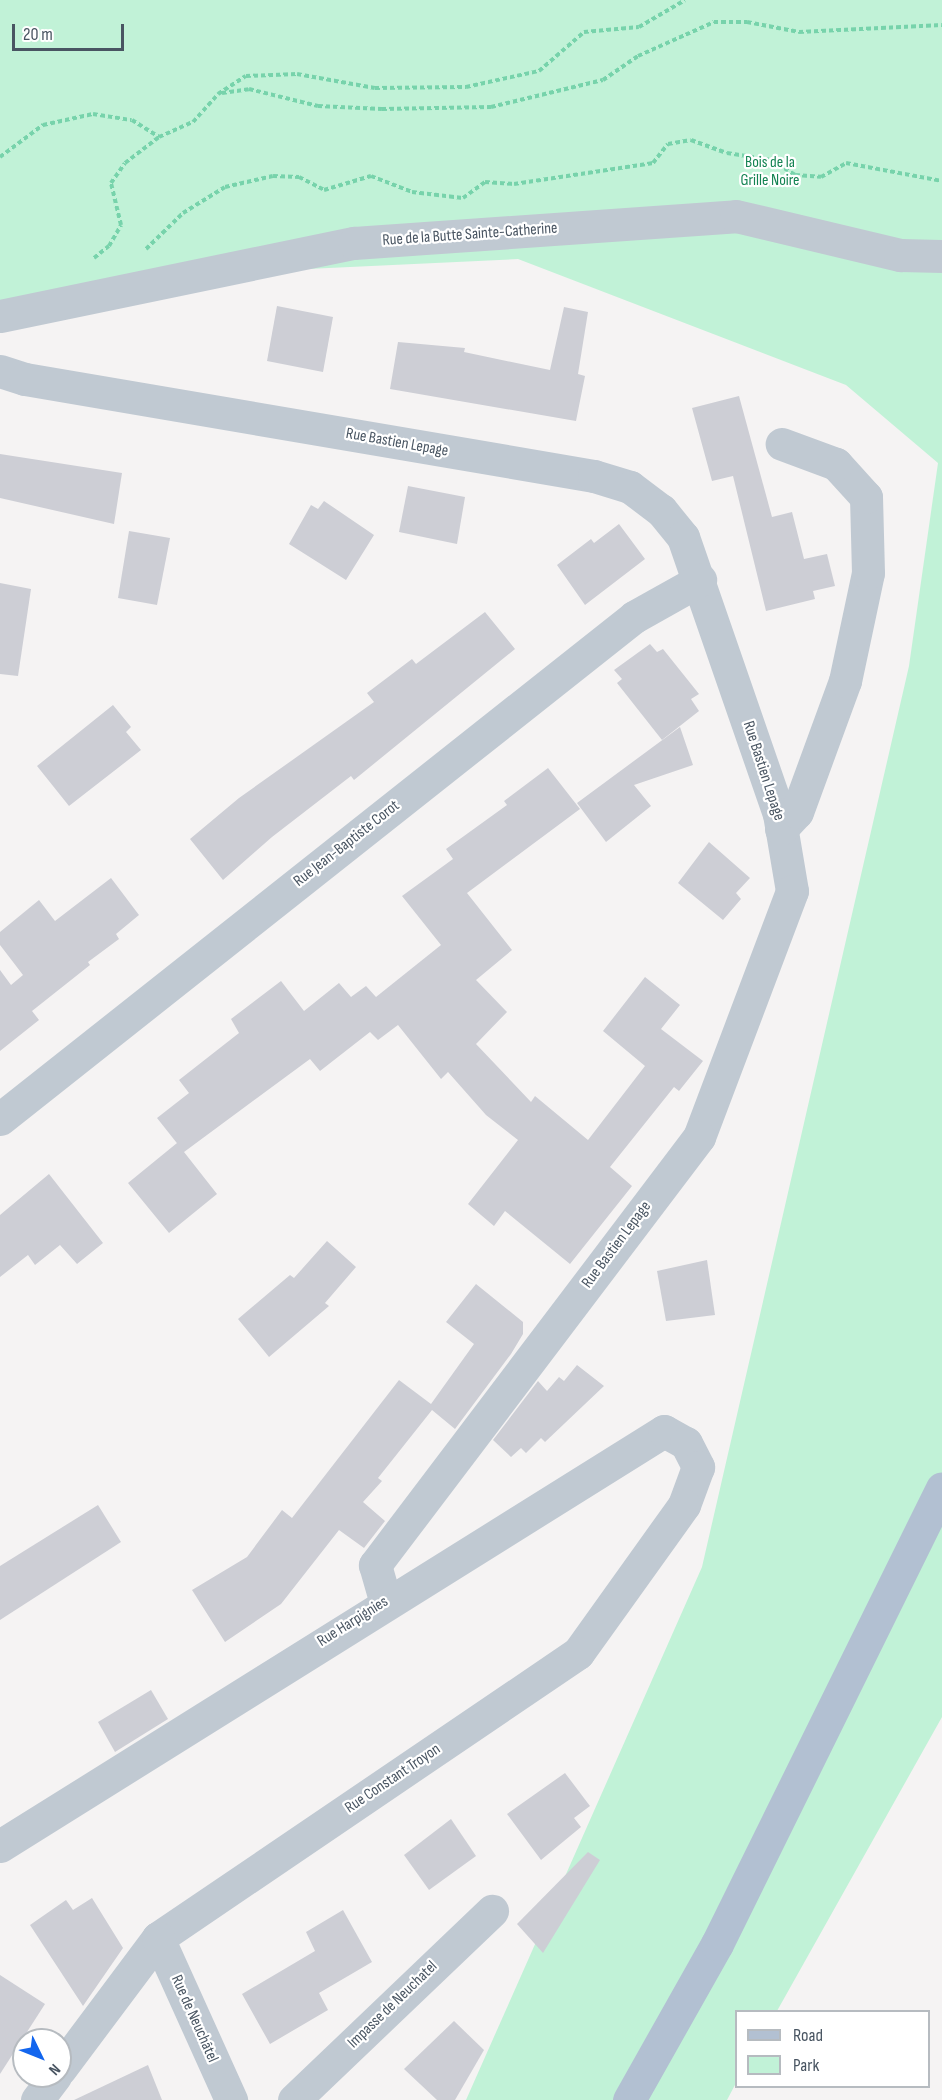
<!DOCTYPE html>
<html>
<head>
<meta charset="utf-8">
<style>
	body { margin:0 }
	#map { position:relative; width:942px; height:2100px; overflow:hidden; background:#f5f3f3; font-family:"Sofia Sans Condensed",sans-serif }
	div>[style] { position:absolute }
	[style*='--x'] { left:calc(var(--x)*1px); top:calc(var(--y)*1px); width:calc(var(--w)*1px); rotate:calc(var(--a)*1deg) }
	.green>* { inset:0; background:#c1f2d7 }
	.building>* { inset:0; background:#cdced5 }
	.path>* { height:4px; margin-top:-2px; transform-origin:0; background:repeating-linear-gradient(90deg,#77d3ab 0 4.5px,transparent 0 7.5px) }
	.minor>* { height:33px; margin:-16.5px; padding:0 16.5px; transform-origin:16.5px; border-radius:16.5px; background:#c0c9d2 }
	.major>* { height:33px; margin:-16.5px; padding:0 16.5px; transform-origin:16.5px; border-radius:16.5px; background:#b2c0d2 }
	span { translate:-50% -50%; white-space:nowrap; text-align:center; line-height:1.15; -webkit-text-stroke:4.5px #fff; paint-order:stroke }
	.park-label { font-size:16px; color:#148352 }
	.street-label { font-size:16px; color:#495562 }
	.legend { position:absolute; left:735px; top:2010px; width:195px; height:78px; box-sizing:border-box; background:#fff; border:2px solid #b6bbc0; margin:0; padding:8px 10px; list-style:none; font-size:18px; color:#495562 }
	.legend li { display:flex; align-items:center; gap:12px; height:30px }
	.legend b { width:30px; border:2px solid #b6bbc0 }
	.north { position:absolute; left:12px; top:2028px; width:60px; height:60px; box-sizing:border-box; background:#fff; border:2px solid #b6bbc0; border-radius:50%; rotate:133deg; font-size:16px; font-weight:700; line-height:24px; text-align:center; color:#495562 }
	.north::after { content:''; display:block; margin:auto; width:21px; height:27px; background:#1366ee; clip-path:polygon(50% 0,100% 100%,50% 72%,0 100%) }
	.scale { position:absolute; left:12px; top:24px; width:112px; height:27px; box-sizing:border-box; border:3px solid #495562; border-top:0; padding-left:8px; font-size:18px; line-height:21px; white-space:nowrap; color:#495562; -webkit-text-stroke:4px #fff; paint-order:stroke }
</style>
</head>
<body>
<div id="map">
	<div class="green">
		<i style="clip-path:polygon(0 0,942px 0,942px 1717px,777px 2011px,736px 2012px,736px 2083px,727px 2100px,466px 2100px,702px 1567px,909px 666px,938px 463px,846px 385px,518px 259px,157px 276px,0 304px)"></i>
	</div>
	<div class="building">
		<i style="clip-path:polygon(277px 306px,333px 317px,323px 372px,267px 361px)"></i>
		<i style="clip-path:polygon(564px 307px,588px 312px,578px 374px,585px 376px,576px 421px,390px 389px,398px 342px,465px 348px,464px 352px,550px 370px)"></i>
		<i style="clip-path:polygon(739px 396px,772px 517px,792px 512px,804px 559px,827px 554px,835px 586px,813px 591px,815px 599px,766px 611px,733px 476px,712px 481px,692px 408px)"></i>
		<i style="clip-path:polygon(0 454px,122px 473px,114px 524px,0 498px)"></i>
		<i style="clip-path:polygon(408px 486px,465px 497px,457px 544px,399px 532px)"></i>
		<i style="clip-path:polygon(324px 501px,374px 535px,346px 580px,289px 544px,311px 505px,318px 509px)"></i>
		<i style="clip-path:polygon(619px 524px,645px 559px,585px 605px,557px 565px,591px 539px,594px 543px)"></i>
		<i style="clip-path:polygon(129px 531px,170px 538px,157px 605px,118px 598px)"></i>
		<i style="clip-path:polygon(0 583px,31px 589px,18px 676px,0 674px)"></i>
		<i style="clip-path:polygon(485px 612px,515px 649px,354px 780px,351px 776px,272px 837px,223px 880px,190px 839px,239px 798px,374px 702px,367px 693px,412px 659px,416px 664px)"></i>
		<i style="clip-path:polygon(650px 644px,657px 652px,663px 649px,699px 694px,691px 699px,699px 711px,662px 740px,617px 683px,622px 679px,614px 670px)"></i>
		<i style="clip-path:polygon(113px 705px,131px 727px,126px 732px,141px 750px,69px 806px,37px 766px)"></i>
		<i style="clip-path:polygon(680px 727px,693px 765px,634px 785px,651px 806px,606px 842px,577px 803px)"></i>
		<i style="clip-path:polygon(548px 768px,580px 809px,467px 893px,512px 950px,476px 980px,507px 1012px,476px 1044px,531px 1102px,535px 1096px,588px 1140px,645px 1066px,603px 1031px,645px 977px,680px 1005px,661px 1029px,703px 1061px,679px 1091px,674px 1087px,610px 1167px,632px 1186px,570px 1264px,505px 1211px,494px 1226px,468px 1204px,518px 1140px,486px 1115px,448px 1072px,441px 1079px,398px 1025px,378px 1040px,370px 1032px,320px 1071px,310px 1059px,184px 1152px,217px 1194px,169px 1233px,128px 1183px,177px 1143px,180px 1147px,157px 1118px,189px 1093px,179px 1080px,239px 1033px,231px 1019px,281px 981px,304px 1011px,339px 983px,351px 997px,366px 986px,376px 997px,441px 945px,402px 896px,453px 859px,446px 849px,507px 805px,504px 801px)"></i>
		<i style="clip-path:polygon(709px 842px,750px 878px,736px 893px,741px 899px,723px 920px,678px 883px)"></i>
		<i style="clip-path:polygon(111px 878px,139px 915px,116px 934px,119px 939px,88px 962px,90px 965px,32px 1011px,39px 1020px,0 1051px,0 970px,11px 985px,23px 975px,0 945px,0 932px,39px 900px,55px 921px)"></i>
		<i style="clip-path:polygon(49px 1174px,103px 1243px,77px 1264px,60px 1245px,35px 1265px,28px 1255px,0 1277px,0 1215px)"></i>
		<i style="clip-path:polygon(327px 1241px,356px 1267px,325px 1303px,329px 1306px,269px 1357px,238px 1319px,290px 1275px,294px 1278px)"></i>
		<i style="clip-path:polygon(707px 1260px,715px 1315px,666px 1321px,657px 1271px)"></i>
		<i style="clip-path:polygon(476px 1284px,523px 1322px,523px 1334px,511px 1354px,455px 1429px,432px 1410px,378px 1478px,382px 1481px,363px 1502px,385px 1521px,364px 1548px,339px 1530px,281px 1604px,225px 1642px,192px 1590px,247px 1557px,282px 1510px,292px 1518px,399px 1380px,431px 1404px,474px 1344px,446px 1322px)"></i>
		<i style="clip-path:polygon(577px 1365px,604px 1386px,545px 1442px,541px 1438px,526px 1453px,521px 1448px,511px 1457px,493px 1440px,538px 1381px,547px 1391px,559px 1377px,564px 1381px)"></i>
		<i style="clip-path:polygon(98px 1505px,121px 1542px,0 1620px,0 1566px)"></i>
		<i style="clip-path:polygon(151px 1690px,168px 1719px,115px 1752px,98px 1722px)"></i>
		<i style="clip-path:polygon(565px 1773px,590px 1806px,574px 1818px,581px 1827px,541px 1860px,507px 1814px)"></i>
		<i style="clip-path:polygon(451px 1819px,476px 1856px,429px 1890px,404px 1855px)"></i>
		<i style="clip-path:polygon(588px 1852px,600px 1860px,543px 1953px,517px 1924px)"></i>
		<i style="clip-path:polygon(92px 1898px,123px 1948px,83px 2006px,30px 1925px,66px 1900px,73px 1910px)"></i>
		<i style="clip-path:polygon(343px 1910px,372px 1962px,319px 1993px,328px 2010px,270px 2044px,242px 1994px,315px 1951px,306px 1932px)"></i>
		<i style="clip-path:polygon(0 1975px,45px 2004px,0 2074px)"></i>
		<i style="clip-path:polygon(454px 2021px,484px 2050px,455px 2100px,437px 2100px,404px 2069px)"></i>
		<i style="clip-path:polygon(148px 2065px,162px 2100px,74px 2100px)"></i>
	</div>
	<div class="path">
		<i style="--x:222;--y:93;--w:27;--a:-8"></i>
		<i style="--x:249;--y:89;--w:71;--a:13.8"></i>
		<i style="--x:318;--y:106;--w:64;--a:2.7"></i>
		<i style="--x:382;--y:109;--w:109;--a:-1.1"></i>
		<i style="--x:491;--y:107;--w:115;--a:-13.6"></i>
		<i style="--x:603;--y:80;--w:42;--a:-34.4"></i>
		<i style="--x:638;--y:56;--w:83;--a:-24.1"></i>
		<i style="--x:714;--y:22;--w:33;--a:0"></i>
		<i style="--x:747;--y:22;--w:53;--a:10.9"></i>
		<i style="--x:799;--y:32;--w:143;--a:-2.8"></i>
		<i style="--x:0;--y:157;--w:54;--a:-36.7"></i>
		<i style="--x:43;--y:125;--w:51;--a:-12.4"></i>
		<i style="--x:93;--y:114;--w:39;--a:9"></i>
		<i style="--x:132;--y:120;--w:32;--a:32"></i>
		<i style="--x:146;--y:249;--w:52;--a:-44.2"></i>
		<i style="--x:183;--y:213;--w:49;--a:-31.8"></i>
		<i style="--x:225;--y:187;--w:49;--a:-12.9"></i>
		<i style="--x:273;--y:176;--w:26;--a:2"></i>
		<i style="--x:299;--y:177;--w:28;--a:27"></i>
		<i style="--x:324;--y:190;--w:49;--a:-16.6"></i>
		<i style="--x:371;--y:176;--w:44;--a:21.3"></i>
		<i style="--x:412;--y:192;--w:51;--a:6.7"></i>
		<i style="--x:463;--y:198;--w:27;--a:-36"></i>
		<i style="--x:485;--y:182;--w:29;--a:4"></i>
		<i style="--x:514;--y:184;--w:141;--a:-8.6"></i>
		<i style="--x:653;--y:163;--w:24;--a:-52"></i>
		<i style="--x:668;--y:144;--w:23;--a:-10"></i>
		<i style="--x:691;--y:140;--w:38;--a:20"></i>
		<i style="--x:727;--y:153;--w:46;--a:8.8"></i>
		<i style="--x:772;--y:160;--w:27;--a:33"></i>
		<i style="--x:795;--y:175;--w:26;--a:4"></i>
		<i style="--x:821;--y:177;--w:29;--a:-29"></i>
		<i style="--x:846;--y:163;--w:98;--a:10.6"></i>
		<i style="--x:94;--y:258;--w:19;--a:-39"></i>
		<i style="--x:109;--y:246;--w:24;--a:-60"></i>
		<i style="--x:121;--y:225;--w:43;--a:-103.4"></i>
		<i style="--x:111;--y:183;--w:24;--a:-55"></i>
		<i style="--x:125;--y:163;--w:43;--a:-37.4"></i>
		<i style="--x:159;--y:137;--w:37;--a:-24"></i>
		<i style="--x:193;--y:122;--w:38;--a:-48"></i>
		<i style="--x:218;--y:94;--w:33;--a:-33"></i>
		<i style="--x:246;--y:76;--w:51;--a:-2.2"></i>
		<i style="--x:297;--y:74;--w:79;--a:10.2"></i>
		<i style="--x:375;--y:88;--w:91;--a:-0.6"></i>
		<i style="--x:466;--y:87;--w:75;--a:-12.4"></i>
		<i style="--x:539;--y:71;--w:60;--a:-40.9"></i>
		<i style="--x:584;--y:32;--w:55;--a:-5.2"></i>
		<i style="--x:639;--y:27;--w:53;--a:-30.4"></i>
	</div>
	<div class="minor">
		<i style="--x:0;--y:316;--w:361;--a:-11.7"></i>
		<i style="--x:354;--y:243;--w:383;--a:-4"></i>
		<i style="--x:736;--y:216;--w:169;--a:13.4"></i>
		<i style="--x:900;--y:255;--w:42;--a:1.4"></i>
		<i style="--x:0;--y:371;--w:26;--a:18"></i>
		<i style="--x:25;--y:379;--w:577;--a:9.67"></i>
		<i style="--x:594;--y:476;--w:38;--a:17"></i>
		<i style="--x:630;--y:487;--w:39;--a:37"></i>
		<i style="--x:661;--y:510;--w:35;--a:51"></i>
		<i style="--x:683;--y:537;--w:293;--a:70.9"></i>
		<i style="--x:779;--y:814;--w:78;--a:80.4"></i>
		<i style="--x:792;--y:891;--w:263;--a:110.7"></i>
		<i style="--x:699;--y:1137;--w:537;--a:127.13"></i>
		<i style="--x:375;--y:1565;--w:37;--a:74"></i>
		<i style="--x:781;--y:829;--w:23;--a:-47"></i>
		<i style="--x:797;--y:812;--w:140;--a:-69.9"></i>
		<i style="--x:845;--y:681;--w:110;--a:-78"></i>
		<i style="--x:868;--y:573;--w:76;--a:-91.5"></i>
		<i style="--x:866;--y:497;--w:45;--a:-132.3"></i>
		<i style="--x:836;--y:464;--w:58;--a:-159.7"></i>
		<i style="--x:0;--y:1119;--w:809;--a:-38.37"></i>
		<i style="--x:634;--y:617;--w:76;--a:-29.3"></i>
		<i style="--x:0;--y:1846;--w:783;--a:-32.01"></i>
		<i style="--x:664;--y:1431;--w:25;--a:29"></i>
		<i style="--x:686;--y:1443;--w:27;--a:63"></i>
		<i style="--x:698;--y:1467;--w:40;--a:110.2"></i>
		<i style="--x:684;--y:1505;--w:182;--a:125.6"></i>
		<i style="--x:578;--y:1653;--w:508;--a:145.84"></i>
		<i style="--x:158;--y:1938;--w:164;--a:126.8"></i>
		<i style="--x:158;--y:1938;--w:178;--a:65.7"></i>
		<i style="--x:37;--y:2100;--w:30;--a:-53"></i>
		<i style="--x:294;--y:2100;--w:274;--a:-43.7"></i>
	</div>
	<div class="major">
		<i style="--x:629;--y:2100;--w:179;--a:-60.6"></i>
		<i style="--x:717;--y:1944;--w:508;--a:-63.74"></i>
	</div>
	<div class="park-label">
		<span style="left:770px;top:172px">Bois de la<br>Grille Noire</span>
	</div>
	<div class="street-label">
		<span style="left:470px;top:235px;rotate:-4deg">Rue de la Butte Sainte-Catherine</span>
		<span style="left:397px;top:443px;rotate:10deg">Rue Bastien Lepage</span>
		<span style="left:763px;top:771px;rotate:72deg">Rue Bastien Lepage</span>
		<span style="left:347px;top:844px;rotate:-38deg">Rue Jean-Baptiste Corot</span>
		<span style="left:617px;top:1245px;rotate:-53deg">Rue Bastien Lepage</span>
		<span style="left:353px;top:1622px;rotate:-32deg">Rue Harpignies</span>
		<span style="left:393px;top:1779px;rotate:-34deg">Rue Constant Troyon</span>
		<span style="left:393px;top:2005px;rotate:-44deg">Impasse de Neuchatel</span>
		<span style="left:194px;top:2019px;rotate:66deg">Rue de Neuchâtel</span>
	</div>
	<ul class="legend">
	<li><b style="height:8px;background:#b2c0d2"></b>Road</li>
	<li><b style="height:16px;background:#c1f2d7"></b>Park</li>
	</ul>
	<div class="north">N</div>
	<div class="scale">20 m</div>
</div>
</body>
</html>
